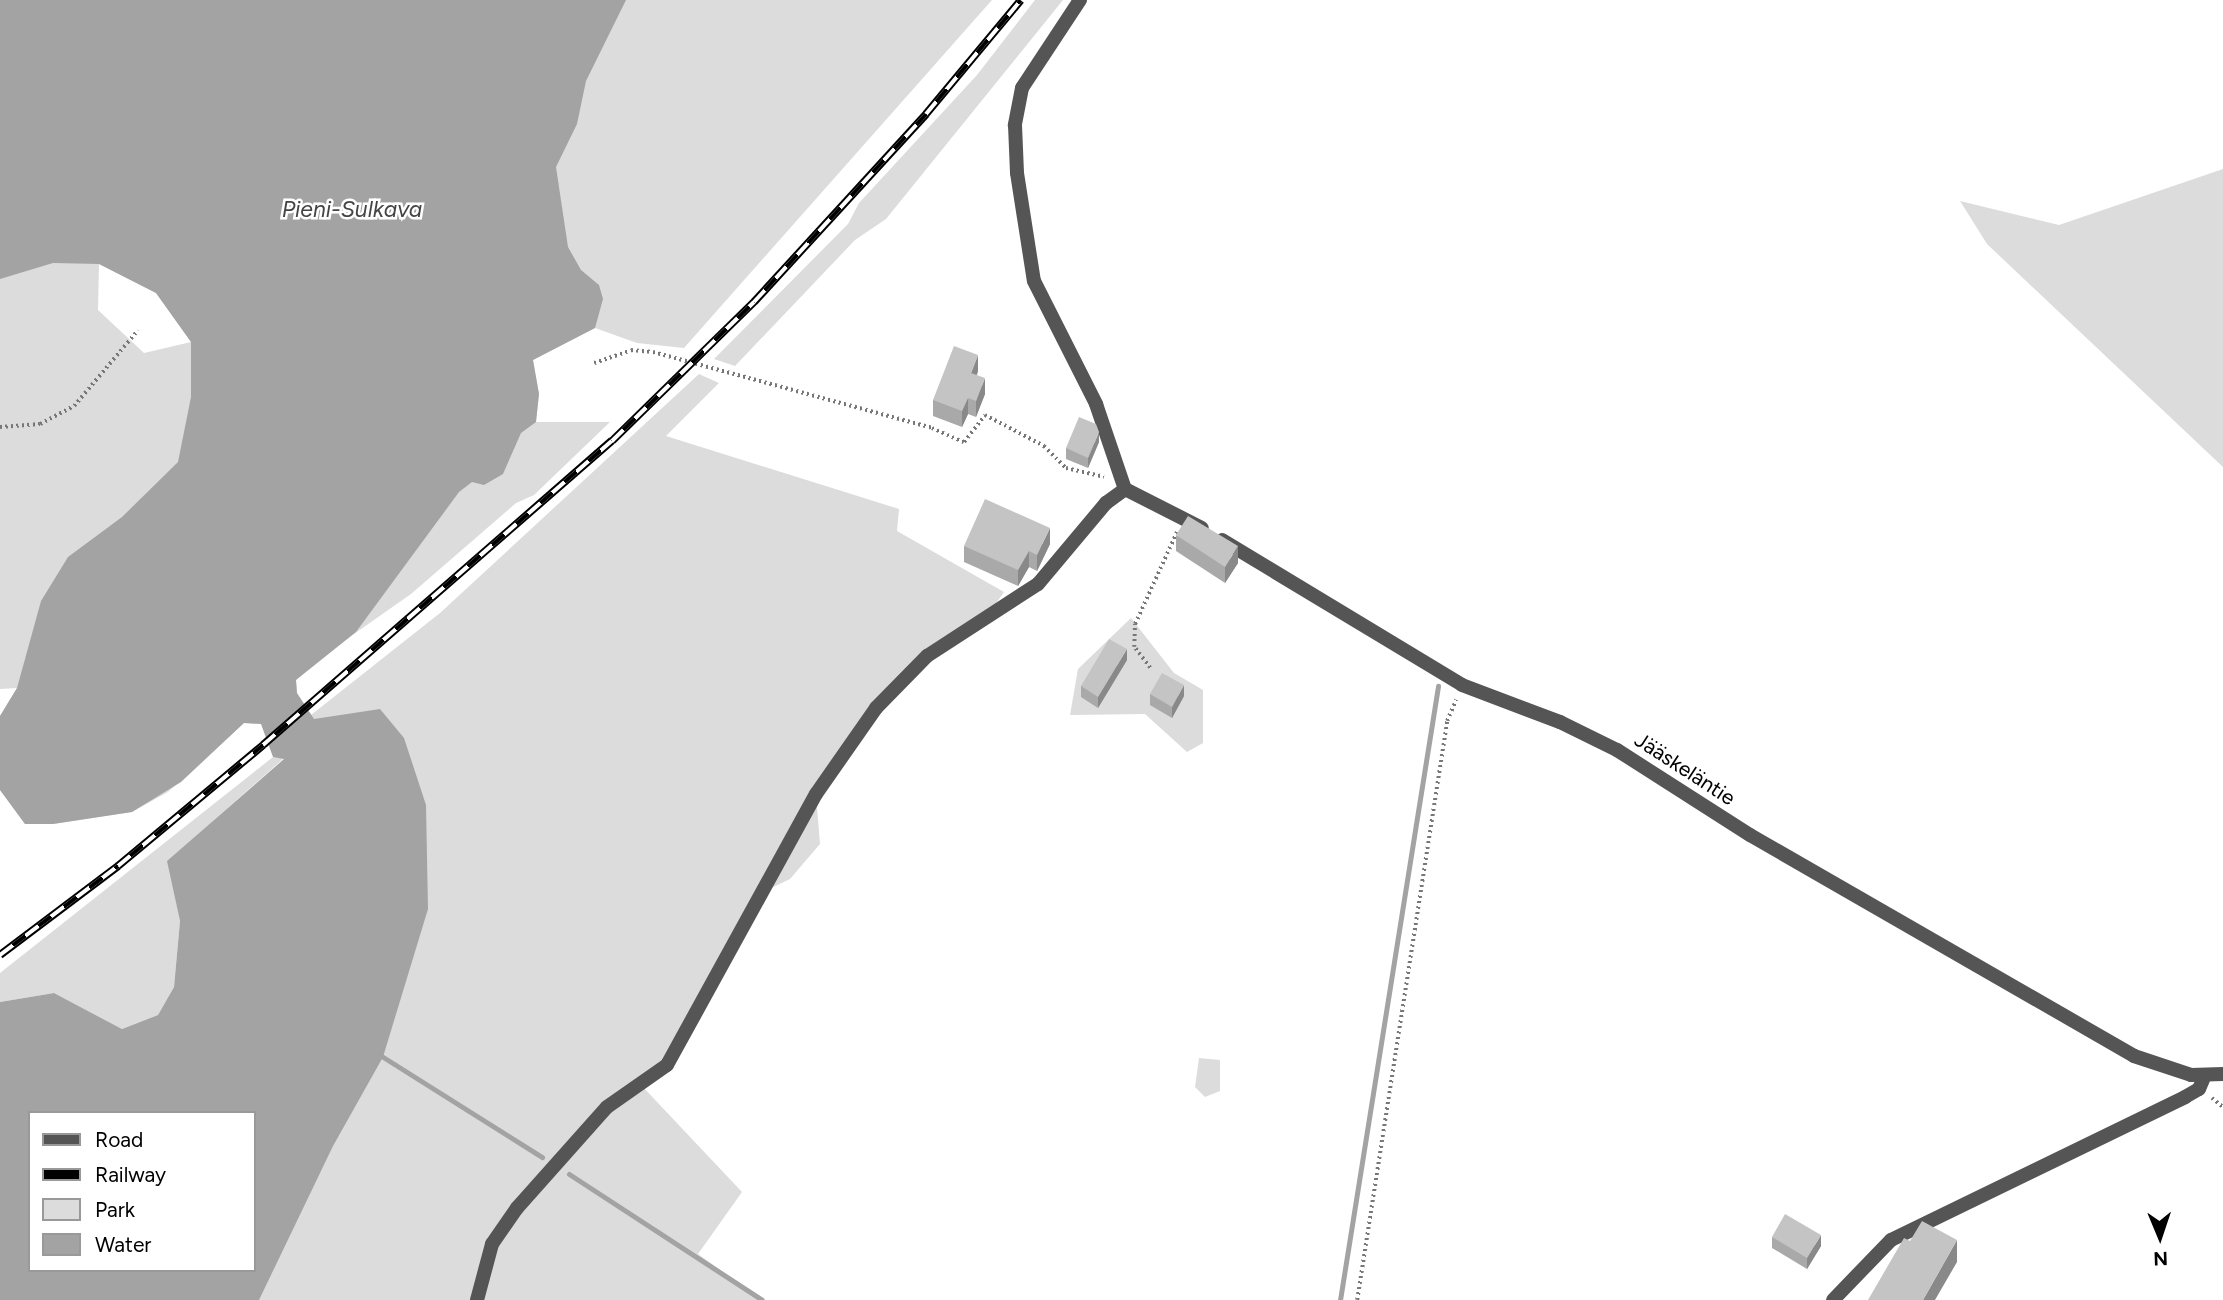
<!DOCTYPE html>
<html>
<head>
<meta charset="utf-8">
<style>
	body { margin:0 }
	#map { position:relative; width:2223px; height:1300px; overflow:hidden; background:#fff; font-family:Figtree,sans-serif }
	div>[style] { position:absolute }
	[style*='--x'] { left:calc(var(--x)*1px); top:calc(var(--y)*1px); width:calc(var(--w)*1px); rotate:calc(var(--a)*1deg) }
	.green>* { inset:0; background:#dcdcdc }
	.water>* { inset:0; background:#a3a3a3 }
	.stream>* { height:5px; margin:-2.5px; padding:0 2.5px; transform-origin:2.5px; border-radius:2.5px; background:#a3a3a3 }
	.path>* { height:3.5px; margin-top:-1.75px; transform-origin:0; background:repeating-linear-gradient(90deg,#777 0 2px,transparent 0 5.5px) }
	.street>* { height:14px; margin:-7px; padding:0 7px; transform-origin:7px; border-radius:7px; background:#555 }
	.rail>* { height:8px; margin-top:-4px; transform-origin:0; background:repeating-linear-gradient(90deg,#fff 0 16px,#000 0 32px); box-sizing:border-box; border-block:2px solid #000 }
	.wall>* { inset:0; background:#a9a9a9 }
	.shaded-wall>* { inset:0; background:#898989 }
	.building>* { inset:0; background:#c4c4c4 }
	span { translate:-50% -50%; white-space:nowrap; text-align:center; line-height:1.15; -webkit-text-stroke:5px #fff; paint-order:stroke }
	.street-label { font-size:21px; color:#000 }
	.water-label { font-size:23px; color:#444; font-style:italic }
	.legend { position:absolute; left:28px; top:1111px; width:228px; height:161px; box-sizing:border-box; background:#fff; border:2px solid #999; margin:0; padding:9px 12px; list-style:none; font-size:21px; color:#000 }
	.legend li { display:flex; align-items:center; gap:14px; height:35px }
	.legend b { width:35px; border:2px solid #999 }
	.north { position:absolute; left:2125px; top:1202px; width:70px; height:70px; -webkit-text-stroke:5px #fff; paint-order:stroke; rotate:178deg; font-size:19px; font-weight:700; line-height:28px; text-align:center; color:#000 }
	.north::after { content:''; display:block; margin:auto; width:24px; height:32px; background:#000; clip-path:polygon(50% 0,100% 100%,50% 72%,0 100%) }
</style>
</head>
<body>
<div id="map">
	<div class="green">
		<i style="clip-path:polygon(477px 0,992px 0,684px 348px,637px 343px,595px 328px,533px 360px,539px 394px,536px 422px,610px 422px,534px 495px,516px 503px,411px 594px,324px 655px,296px 680px,297px 693px,283px 662px)"></i>
		<i style="clip-path:polygon(1035px 0,1063px 0,886px 219px,855px 240px,735px 366px,714px 359px,848px 224px,859px 203px,977px 75px)"></i>
		<i style="clip-path:polygon(2223px 169px,2223px 467px,1987px 244px,1960px 201px,2059px 225px)"></i>
		<i style="clip-path:polygon(evenodd,0 201px,204px 274px,261px 724px,244px 723px,168px 792px,132px 812px,53px 824px,25px 824px,0 790px,0 716px,17px 688px,0 689px,0 201px,99px 264px,156px 293px,191px 342px,144px 353px,98px 310px,99px 264px)"></i>
		<i style="clip-path:polygon(699px 374px,719px 383px,666px 436px,899px 509px,897px 531px,1004px 592px,985px 619px,971px 625px,876px 708px,816px 794px,820px 844px,790px 879px,763px 892px,667px 1065px,642px 1086px,742px 1192px,698px 1254px,762px 1300px,204px 1300px,254px 1270px,311px 715px,440px 613px)"></i>
		<i style="clip-path:polygon(1131px 618px,1174px 673px,1203px 690px,1203px 743px,1187px 752px,1145px 714px,1070px 715px,1078px 669px)"></i>
		<i style="clip-path:polygon(273px 757px,284px 758px,168px 861px,180px 921px,174px 987px,158px 1015px,122px 1029px,54px 993px,0 1002px,0 973px)"></i>
		<i style="clip-path:polygon(1199px 1058px,1220px 1060px,1220px 1091px,1205px 1097px,1195px 1087px)"></i>
	</div>
	<div class="water">
		<i style="clip-path:polygon(evenodd,0 0,626px 0,586px 81px,577px 124px,556px 167px,568px 247px,581px 270px,599px 285px,603px 299px,595px 328px,533px 360px,539px 394px,536px 422px,521px 433px,503px 474px,484px 485px,472px 482px,459px 492px,356px 632px,296px 680px,297px 693px,314px 719px,380px 709px,404px 738px,426px 805px,428px 909px,383px 1057px,333px 1146px,259px 1300px,0 1300px,0 1002px,54px 993px,122px 1029px,158px 1015px,174px 987px,180px 921px,167px 861px,284px 759px,273px 757px,261px 724px,244px 723px,181px 782px,132px 812px,53px 824px,25px 824px,0 790px,0 716px,17px 688px,41px 601px,68px 557px,122px 517px,178px 462px,191px 397px,191px 342px,156px 293px,99px 264px,53px 263px,0 279px,0 0,30px 1113px,254px 1113px,254px 1270px,30px 1270px,30px 1113px)"></i>
	</div>
	<div class="stream">
		<i style="--x:383;--y:1057;--w:188;--a:32.2"></i>
		<i style="--x:569;--y:1174;--w:230;--a:33.1"></i>
		<i style="--x:1340;--y:1300;--w:622;--a:-80.93"></i>
	</div>
	<div class="path">
		<i style="--x:594;--y:363;--w:39;--a:-19"></i>
		<i style="--x:631;--y:350;--w:22;--a:5"></i>
		<i style="--x:653;--y:352;--w:289;--a:15.2"></i>
		<i style="--x:932;--y:428;--w:35;--a:24"></i>
		<i style="--x:964;--y:442;--w:34;--a:-52"></i>
		<i style="--x:985;--y:415;--w:67;--a:27.7"></i>
		<i style="--x:1044;--y:446;--w:31;--a:45"></i>
		<i style="--x:1066;--y:468;--w:39;--a:13"></i>
		<i style="--x:0;--y:427;--w:40;--a:-4.3"></i>
		<i style="--x:40;--y:424;--w:38;--a:-28"></i>
		<i style="--x:74;--y:406;--w:99;--a:-49.9"></i>
		<i style="--x:1150;--y:668;--w:26;--a:-127"></i>
		<i style="--x:1134;--y:647;--w:23;--a:-88"></i>
		<i style="--x:1135;--y:624;--w:101;--a:-65.5"></i>
		<i style="--x:2212;--y:1098;--w:14;--a:39"></i>
		<i style="--x:1357;--y:1300;--w:586;--a:-81.16"></i>
		<i style="--x:1447;--y:721;--w:23;--a:-67"></i>
	</div>
	<div class="street">
		<i style="--x:1080;--y:0;--w:105;--a:123.4"></i>
		<i style="--x:1022;--y:88;--w:38;--a:101"></i>
		<i style="--x:1015;--y:125;--w:48;--a:87.6"></i>
		<i style="--x:1017;--y:173;--w:109;--a:81.1"></i>
		<i style="--x:1034;--y:281;--w:138;--a:63.2"></i>
		<i style="--x:1096;--y:404;--w:90;--a:71.2"></i>
		<i style="--x:1125;--y:489;--w:86;--a:26.9"></i>
		<i style="--x:1222;--y:540;--w:280;--a:31.1"></i>
		<i style="--x:1462;--y:685;--w:105;--a:20.7"></i>
		<i style="--x:1560;--y:722;--w:64;--a:26.2"></i>
		<i style="--x:1617;--y:750;--w:158;--a:32.6"></i>
		<i style="--x:1750;--y:835;--w:443;--a:29.9"></i>
		<i style="--x:2134;--y:1056;--w:60;--a:18.4"></i>
		<i style="--x:2191;--y:1075;--w:32;--a:-2"></i>
		<i style="--x:477;--y:1300;--w:58;--a:-75"></i>
		<i style="--x:492;--y:1244;--w:44;--a:-55.2"></i>
		<i style="--x:517;--y:1208;--w:135;--a:-48.3"></i>
		<i style="--x:607;--y:1107;--w:73;--a:-35"></i>
		<i style="--x:667;--y:1065;--w:309;--a:-61.2"></i>
		<i style="--x:816;--y:794;--w:105;--a:-55.1"></i>
		<i style="--x:876;--y:708;--w:73;--a:-45.6"></i>
		<i style="--x:927;--y:656;--w:132;--a:-33"></i>
		<i style="--x:1038;--y:584;--w:106;--a:-50"></i>
		<i style="--x:1106;--y:503;--w:24;--a:-36"></i>
		<i style="--x:1833;--y:1300;--w:83;--a:-46"></i>
		<i style="--x:1891;--y:1240;--w:327;--a:-25.9"></i>
		<i style="--x:2185;--y:1097;--w:16;--a:-30"></i>
		<i style="--x:2199;--y:1089;--w:13;--a:-67"></i>
	</div>
	<div class="rail">
		<i style="--x:0;--y:955;--w:148;--a:-37"></i>
		<i style="--x:118;--y:866;--w:189;--a:-39.8"></i>
		<i style="--x:263;--y:745;--w:463;--a:-41.1"></i>
		<i style="--x:612;--y:441;--w:199;--a:-44.4"></i>
		<i style="--x:754;--y:302;--w:255;--a:-47.5"></i>
		<i style="--x:926;--y:114;--w:148;--a:-50.2"></i>
	</div>
	<div class="wall">
		<i style="clip-path:polygon(978px 371px,977px 375px,985px 394px,976px 417px,968px 414px,962px 427px,933px 416px,933px 400px)"></i>
		<i style="clip-path:polygon(1099px 442px,1088px 468px,1066px 459px,1066px 448px)"></i>
		<i style="clip-path:polygon(1176px 535px,1238px 563px,1225px 583px,1176px 551px)"></i>
		<i style="clip-path:polygon(1050px 544px,1037px 571px,1029px 567px,1018px 586px,964px 562px,964px 546px)"></i>
		<i style="clip-path:polygon(1127px 660px,1098px 708px,1081px 697px,1081px 686px)"></i>
		<i style="clip-path:polygon(1150px 694px,1184px 696px,1172px 718px,1150px 705px)"></i>
		<i style="clip-path:polygon(1772px 1237px,1821px 1246px,1807px 1269px,1772px 1248px)"></i>
	</div>
	<div class="shaded-wall">
		<i style="clip-path:polygon(978px 355px,978px 371px,971px 389px,971px 373px)"></i>
		<i style="clip-path:polygon(985px 378px,985px 394px,976px 417px,976px 401px)"></i>
		<i style="clip-path:polygon(968px 398px,968px 414px,962px 427px,962px 411px)"></i>
		<i style="clip-path:polygon(1099px 432px,1099px 442px,1088px 468px,1088px 458px)"></i>
		<i style="clip-path:polygon(1050px 528px,1050px 544px,1037px 571px,1037px 555px)"></i>
		<i style="clip-path:polygon(1238px 546px,1238px 563px,1225px 583px,1225px 567px)"></i>
		<i style="clip-path:polygon(1029px 551px,1029px 567px,1018px 586px,1018px 570px)"></i>
		<i style="clip-path:polygon(1127px 649px,1127px 660px,1098px 708px,1098px 697px)"></i>
		<i style="clip-path:polygon(1184px 685px,1184px 696px,1172px 718px,1172px 707px)"></i>
		<i style="clip-path:polygon(1821px 1235px,1821px 1246px,1807px 1269px,1807px 1258px)"></i>
		<i style="clip-path:polygon(1957px 1240px,1957px 1262px,1935px 1300px,1923px 1300px)"></i>
	</div>
	<div class="building">
		<i style="clip-path:polygon(954px 346px,978px 355px,971px 373px,985px 378px,976px 401px,968px 398px,962px 411px,933px 400px)"></i>
		<i style="clip-path:polygon(1079px 417px,1096px 424px,1099px 432px,1088px 458px,1066px 448px)"></i>
		<i style="clip-path:polygon(985px 499px,1050px 528px,1037px 555px,1029px 551px,1018px 570px,964px 546px)"></i>
		<i style="clip-path:polygon(1188px 516px,1238px 546px,1225px 567px,1176px 535px)"></i>
		<i style="clip-path:polygon(1109px 639px,1127px 649px,1098px 697px,1081px 686px)"></i>
		<i style="clip-path:polygon(1162px 673px,1184px 685px,1172px 707px,1150px 694px)"></i>
		<i style="clip-path:polygon(1785px 1214px,1821px 1235px,1807px 1258px,1772px 1237px)"></i>
		<i style="clip-path:polygon(1922px 1221px,1957px 1240px,1923px 1300px,1868px 1300px,1904px 1238px,1910px 1241px)"></i>
	</div>
	<div class="street-label">
		<span style="left:1685px;top:769px;rotate:33deg">Jääskeläntie</span>
	</div>
	<div class="water-label">
		<span style="left:352px;top:209px">Pieni-Sulkava</span>
	</div>
	<ul class="legend">
	<li><b style="height:9px;background:#555"></b>Road</li>
	<li><b style="height:9px;background:#000"></b>Railway</li>
	<li><b style="height:19px;background:#dcdcdc"></b>Park</li>
	<li><b style="height:19px;background:#a3a3a3"></b>Water</li>
	</ul>
	<div class="north">N</div>
</div>
</body>
</html>
